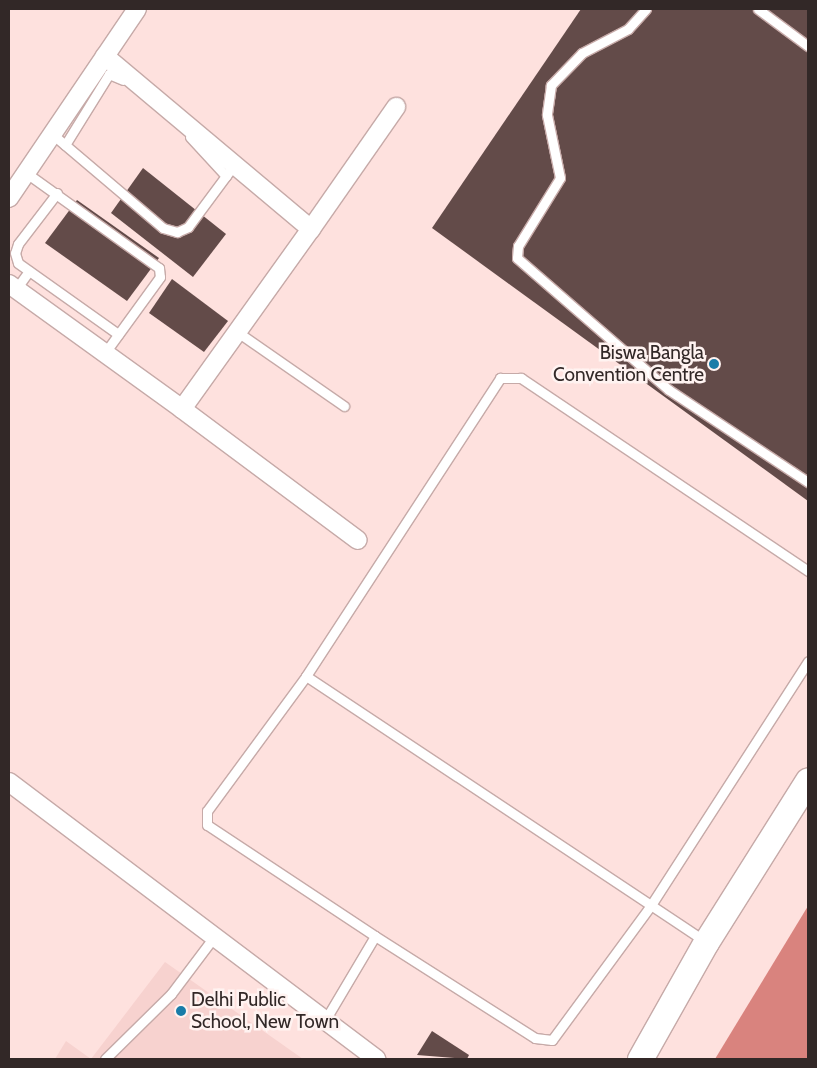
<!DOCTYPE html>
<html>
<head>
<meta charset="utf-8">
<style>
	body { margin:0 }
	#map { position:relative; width:817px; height:1068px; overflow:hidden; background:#fee1de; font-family:Cabin,sans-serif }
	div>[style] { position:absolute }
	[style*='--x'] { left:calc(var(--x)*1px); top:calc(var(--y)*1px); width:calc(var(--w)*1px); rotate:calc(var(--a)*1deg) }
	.built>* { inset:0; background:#f7d2cf }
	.water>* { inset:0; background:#d9837e }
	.building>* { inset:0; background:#634b49 }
	.roads { filter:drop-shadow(1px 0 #c6aaa8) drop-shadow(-1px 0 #c6aaa8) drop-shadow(0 1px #c6aaa8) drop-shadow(0 -1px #c6aaa8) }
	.lane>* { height:9px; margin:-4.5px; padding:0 4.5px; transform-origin:4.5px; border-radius:4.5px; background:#fff }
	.street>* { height:18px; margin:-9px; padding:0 9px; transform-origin:9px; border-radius:9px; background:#fff }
	.secondary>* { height:25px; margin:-12.5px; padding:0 12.5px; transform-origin:12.5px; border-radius:12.5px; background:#fff }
	.dots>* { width:14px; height:14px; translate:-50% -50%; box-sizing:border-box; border:2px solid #fff3f1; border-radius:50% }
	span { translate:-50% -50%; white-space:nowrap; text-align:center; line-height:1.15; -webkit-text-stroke:5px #fff3f1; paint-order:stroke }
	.poi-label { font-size:19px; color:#322827 }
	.right { translate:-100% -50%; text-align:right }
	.left { translate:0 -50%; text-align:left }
	.frame { position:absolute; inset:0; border:10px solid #322827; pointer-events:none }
</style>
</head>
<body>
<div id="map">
	<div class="built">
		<i style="clip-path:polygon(165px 962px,303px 1059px,91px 1059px)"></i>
		<i style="clip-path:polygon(66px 1041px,91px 1059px,55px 1059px)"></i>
	</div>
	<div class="water">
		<i style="clip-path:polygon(808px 906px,808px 1059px,715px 1059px)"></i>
	</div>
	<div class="building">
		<i style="clip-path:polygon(581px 9px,808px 9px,808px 501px,432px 228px)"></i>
		<i style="clip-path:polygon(143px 168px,226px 234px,193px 277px,111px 213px)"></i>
		<i style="clip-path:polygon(77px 200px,159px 258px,127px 301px,45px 243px)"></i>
		<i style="clip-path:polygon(172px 279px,228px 321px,204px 352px,149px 313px)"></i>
		<i style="clip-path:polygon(432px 1031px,469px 1055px,467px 1059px,417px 1055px)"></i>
	</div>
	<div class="roads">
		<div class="lane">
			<i style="--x:646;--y:9;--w:27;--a:132"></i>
			<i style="--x:628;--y:29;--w:52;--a:152.4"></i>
			<i style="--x:582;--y:53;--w:45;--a:134.1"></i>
			<i style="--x:551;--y:85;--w:30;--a:98"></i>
			<i style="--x:547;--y:115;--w:64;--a:78.3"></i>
			<i style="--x:560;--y:178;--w:80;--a:121.7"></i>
			<i style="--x:518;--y:246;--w:12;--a:95"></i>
			<i style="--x:517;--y:258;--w:201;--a:41"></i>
			<i style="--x:669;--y:390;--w:167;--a:33.5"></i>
			<i style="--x:758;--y:9;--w:62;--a:36.5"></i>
			<i style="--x:51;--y:133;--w:147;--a:40.3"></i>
			<i style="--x:163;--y:228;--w:15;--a:16"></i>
			<i style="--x:177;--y:232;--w:12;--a:-24"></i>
			<i style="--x:188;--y:227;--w:77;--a:-53.4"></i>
			<i style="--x:190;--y:137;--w:53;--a:47.3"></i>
			<i style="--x:65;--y:145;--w:84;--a:-58.2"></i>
			<i style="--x:109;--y:74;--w:15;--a:23"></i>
			<i style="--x:25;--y:172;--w:165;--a:35.6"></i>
			<i style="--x:159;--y:268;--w:9;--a:84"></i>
			<i style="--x:160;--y:277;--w:95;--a:126"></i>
			<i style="--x:57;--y:193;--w:64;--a:127.4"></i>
			<i style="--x:18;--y:244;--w:9;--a:108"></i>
			<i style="--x:15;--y:253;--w:10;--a:73"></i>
			<i style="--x:18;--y:263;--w:123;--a:35.4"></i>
			<i style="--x:16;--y:289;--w:22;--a:-54"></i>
			<i style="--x:239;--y:333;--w:128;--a:34.8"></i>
			<i style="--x:306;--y:676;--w:480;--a:33.6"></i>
			<i style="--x:375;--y:936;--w:201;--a:-146.5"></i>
			<i style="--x:207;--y:825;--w:14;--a:-90"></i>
			<i style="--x:207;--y:811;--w:167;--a:-53.7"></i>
			<i style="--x:306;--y:676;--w:356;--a:-56.9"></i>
			<i style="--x:500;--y:378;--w:21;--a:0"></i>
			<i style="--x:521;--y:378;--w:346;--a:33.9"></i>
			<i style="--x:324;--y:1022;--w:100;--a:-59.3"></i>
			<i style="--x:375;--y:936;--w:190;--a:32.5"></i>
			<i style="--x:535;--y:1038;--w:17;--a:7"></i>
			<i style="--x:552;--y:1040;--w:167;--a:-53.7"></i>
			<i style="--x:651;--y:905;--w:290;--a:-57.2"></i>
			<i style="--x:105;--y:1059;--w:93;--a:-44.6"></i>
			<i style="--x:171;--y:994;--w:71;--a:-53"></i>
		</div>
		<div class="street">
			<i style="--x:9;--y:198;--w:228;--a:-55.9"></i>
			<i style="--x:311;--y:229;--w:149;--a:-55.1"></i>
			<i style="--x:9;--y:284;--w:213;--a:35.8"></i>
			<i style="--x:182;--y:409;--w:221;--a:-54.4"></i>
			<i style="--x:311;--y:229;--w:269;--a:-140"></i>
			<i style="--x:182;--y:409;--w:219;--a:36.7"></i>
			<i style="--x:9;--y:782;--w:460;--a:37"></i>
		</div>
		<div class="secondary">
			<i style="--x:640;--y:1059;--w:134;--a:-60.6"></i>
			<i style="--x:706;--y:942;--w:191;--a:-57.8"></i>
		</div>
	</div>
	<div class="dots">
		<i style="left:714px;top:364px;background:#197ca8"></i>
		<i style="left:181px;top:1011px;background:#197ca8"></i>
	</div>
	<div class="poi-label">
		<span class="right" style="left:704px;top:364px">Biswa Bangla<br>Convention Centre</span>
		<span class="left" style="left:191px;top:1011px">Delhi Public<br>School, New Town</span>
	</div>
	<div class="frame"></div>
</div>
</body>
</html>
